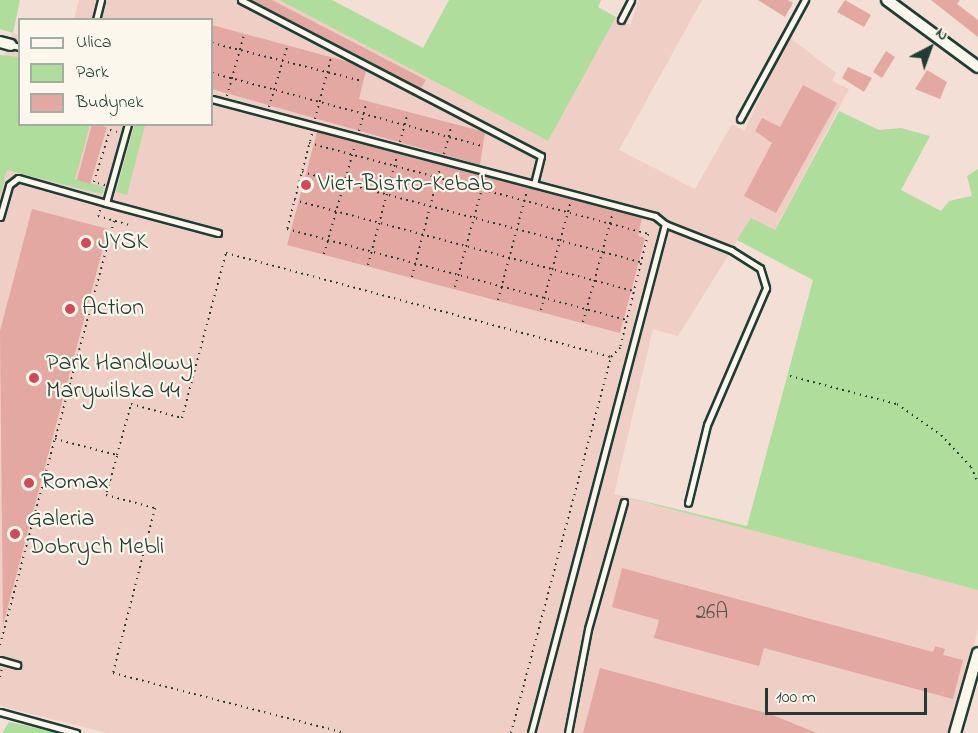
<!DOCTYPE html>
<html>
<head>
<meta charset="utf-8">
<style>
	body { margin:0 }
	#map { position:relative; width:978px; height:733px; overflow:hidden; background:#f4dfd6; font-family:"Indie Flower",sans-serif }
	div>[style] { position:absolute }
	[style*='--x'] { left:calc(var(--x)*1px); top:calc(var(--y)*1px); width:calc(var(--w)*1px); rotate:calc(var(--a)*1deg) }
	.built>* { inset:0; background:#efcec6 }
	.green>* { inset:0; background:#aedd9c }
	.building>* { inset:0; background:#e2a8a1 }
	.path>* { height:2px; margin-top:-1px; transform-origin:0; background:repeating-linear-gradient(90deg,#1f3d34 0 1.5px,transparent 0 6px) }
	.roads { filter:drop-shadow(2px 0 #1f3d34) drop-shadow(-2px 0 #1f3d34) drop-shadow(0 2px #1f3d34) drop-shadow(0 -2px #1f3d34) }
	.lane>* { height:5px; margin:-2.5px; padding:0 2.5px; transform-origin:2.5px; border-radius:2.5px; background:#fbf7ec }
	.street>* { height:10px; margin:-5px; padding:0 5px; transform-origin:5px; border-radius:5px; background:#fbf7ec }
	.dots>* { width:16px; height:16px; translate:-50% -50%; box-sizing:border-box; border:3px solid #fbf7ec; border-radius:50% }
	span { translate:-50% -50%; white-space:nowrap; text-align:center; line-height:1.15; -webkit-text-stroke:4.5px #fbf7ec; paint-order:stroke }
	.number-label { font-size:21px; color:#50584f }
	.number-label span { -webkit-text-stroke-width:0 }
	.poi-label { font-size:24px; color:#1f3d34 }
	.left { translate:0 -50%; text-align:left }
	.legend { position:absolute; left:18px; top:18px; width:195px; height:108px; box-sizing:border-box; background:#fbf7ec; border:2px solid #a3ada2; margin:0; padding:8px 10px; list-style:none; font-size:18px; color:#1f3d34 }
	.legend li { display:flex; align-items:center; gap:12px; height:30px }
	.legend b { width:30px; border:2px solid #a3ada2 }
	.north { position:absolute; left:900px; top:18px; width:60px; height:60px; -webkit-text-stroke:4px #fbf7ec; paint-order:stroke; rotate:41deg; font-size:16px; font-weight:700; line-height:24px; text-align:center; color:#1f3d34 }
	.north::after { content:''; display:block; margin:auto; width:21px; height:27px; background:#1f3d34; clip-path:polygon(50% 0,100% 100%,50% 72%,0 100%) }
	.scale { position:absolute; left:765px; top:688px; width:162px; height:27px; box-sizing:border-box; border:3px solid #1f3d34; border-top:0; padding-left:8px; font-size:18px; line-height:21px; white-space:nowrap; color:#1f3d34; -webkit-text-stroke:4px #fbf7ec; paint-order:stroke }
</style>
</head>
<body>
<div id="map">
	<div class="built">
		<i style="clip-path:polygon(79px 0,279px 0,548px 141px,616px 17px,630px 25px,639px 0,702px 0,619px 150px,695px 189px,732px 124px,744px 131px,789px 37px,836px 73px,832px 81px,849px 89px,774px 231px,751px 219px,678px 336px,653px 329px,614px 494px,978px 590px,978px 630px,949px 733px,107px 733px,0 706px,0 66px,13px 33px,19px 35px,20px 124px,212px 124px,212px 20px,74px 19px)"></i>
	</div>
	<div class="green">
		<i style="clip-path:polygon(0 0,20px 0,13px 33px,0 29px)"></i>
		<i style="clip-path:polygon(279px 0,332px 0,423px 48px,449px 0,601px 0,598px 7px,616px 17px,548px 141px)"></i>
		<i style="clip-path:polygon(0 55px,19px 57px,20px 124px,90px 125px,75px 179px,104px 187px,102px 194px,7px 170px,0 195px)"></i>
		<i style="clip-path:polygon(839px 111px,879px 130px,901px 128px,930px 136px,901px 190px,941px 211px,949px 201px,972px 196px,967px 176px,978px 169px,978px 590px,614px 494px,747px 526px,813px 280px,737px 240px,751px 218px,775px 230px)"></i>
		<i style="clip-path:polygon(135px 124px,145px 125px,127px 195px,116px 192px)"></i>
		<i style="clip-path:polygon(9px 722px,50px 731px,58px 733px,2px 733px)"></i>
	</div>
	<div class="building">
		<i style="clip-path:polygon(252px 0,272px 0,426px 80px,421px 88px)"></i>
		<i style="clip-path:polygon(758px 0,788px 0,793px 3px,785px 17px)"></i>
		<i style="clip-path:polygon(845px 0,871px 15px,864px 27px,837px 12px)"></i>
		<i style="clip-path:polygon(931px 0,960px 0,957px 4px,978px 20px,978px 37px)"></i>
		<i style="clip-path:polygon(212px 25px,349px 62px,366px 71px,359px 99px,485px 132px,480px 165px,212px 89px)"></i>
		<i style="clip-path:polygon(886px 51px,895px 57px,882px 78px,873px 72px)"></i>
		<i style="clip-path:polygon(848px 67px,872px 78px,864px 92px,842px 78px)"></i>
		<i style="clip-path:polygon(927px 70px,947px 82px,940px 99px,915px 89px)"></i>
		<i style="clip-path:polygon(803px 85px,837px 103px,776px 213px,744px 196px,772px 143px,755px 131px,762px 118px,780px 127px)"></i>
		<i style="clip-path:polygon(92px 124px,107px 127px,90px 184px,77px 180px)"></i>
		<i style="clip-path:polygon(317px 132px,642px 218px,638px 236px,645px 238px,620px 333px,287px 245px)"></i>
		<i style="clip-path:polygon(32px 209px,108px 229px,3px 625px,0 331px)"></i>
		<i style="clip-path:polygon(622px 568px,933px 652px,935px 646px,945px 649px,943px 655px,963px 660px,953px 699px,764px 648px,759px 666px,654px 638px,659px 620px,612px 607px)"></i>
		<i style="clip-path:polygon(600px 668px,770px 714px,817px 733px,583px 733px)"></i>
	</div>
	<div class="path">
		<i style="--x:212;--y:43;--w:155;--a:14.2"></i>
		<i style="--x:212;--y:73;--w:281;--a:15.1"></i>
		<i style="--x:227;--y:96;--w:63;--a:-74.4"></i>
		<i style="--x:269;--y:107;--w:63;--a:-73.3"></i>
		<i style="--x:315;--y:119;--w:63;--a:-75.3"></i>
		<i style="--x:359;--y:131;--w:30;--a:-75"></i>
		<i style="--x:312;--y:134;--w:98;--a:104.7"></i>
		<i style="--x:287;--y:229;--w:351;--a:15"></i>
		<i style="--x:400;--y:142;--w:30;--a:-75"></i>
		<i style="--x:309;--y:143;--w:351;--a:15"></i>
		<i style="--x:648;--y:234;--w:117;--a:103.8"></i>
		<i style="--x:444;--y:154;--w:30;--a:-75"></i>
		<i style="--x:302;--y:172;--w:351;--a:14.9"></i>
		<i style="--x:105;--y:185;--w:11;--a:-165"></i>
		<i style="--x:94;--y:182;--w:54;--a:-72.9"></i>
		<i style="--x:110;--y:130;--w:7;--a:16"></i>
		<i style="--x:294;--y:200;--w:351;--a:15"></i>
		<i style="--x:100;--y:210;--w:6;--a:108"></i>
		<i style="--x:98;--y:216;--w:33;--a:16"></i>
		<i style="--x:114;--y:221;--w:226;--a:105.1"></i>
		<i style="--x:55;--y:439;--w:64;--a:14.5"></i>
		<i style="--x:117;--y:455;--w:53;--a:-74.6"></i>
		<i style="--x:131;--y:404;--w:53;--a:15.4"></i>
		<i style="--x:182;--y:418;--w:171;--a:-75.1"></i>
		<i style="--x:226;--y:253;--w:399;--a:15.1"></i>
		<i style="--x:324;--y:254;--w:113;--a:-74.1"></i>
		<i style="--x:368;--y:265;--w:113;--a:-75.1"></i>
		<i style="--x:412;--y:277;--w:113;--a:-75.6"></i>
		<i style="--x:455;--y:287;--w:114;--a:-74.7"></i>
		<i style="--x:498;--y:300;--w:113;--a:-75.1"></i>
		<i style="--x:541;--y:310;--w:113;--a:-74.6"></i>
		<i style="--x:583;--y:322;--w:114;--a:-74.7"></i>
		<i style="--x:790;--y:376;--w:111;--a:14.7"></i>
		<i style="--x:897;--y:404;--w:54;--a:35.2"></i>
		<i style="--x:941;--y:435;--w:44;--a:46.8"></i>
		<i style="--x:971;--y:467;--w:17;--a:66"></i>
		<i style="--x:117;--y:456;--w:41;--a:105.8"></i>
		<i style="--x:106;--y:495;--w:51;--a:14.9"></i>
		<i style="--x:155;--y:508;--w:170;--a:104.3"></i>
		<i style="--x:113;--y:673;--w:240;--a:14.5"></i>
		<i style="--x:0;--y:645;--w:213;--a:-75.1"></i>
		<i style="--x:0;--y:677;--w:9;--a:-77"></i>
		<i style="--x:511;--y:733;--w:389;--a:-75.1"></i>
		<i style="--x:611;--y:357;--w:13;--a:-45"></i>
	</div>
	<div class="roads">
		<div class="lane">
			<i style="--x:241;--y:0;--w:338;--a:27.5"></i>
			<i style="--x:541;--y:156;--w:29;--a:104"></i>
			<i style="--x:96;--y:20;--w:21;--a:-76"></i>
			<i style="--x:621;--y:20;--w:22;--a:-63"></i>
			<i style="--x:11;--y:45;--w:9;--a:13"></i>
			<i style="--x:212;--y:99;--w:458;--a:14.8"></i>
			<i style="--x:655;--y:216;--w:13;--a:39"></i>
			<i style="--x:665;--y:224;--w:526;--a:104.75"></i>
			<i style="--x:740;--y:119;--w:136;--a:-61.4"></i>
			<i style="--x:128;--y:124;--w:82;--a:105.6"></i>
			<i style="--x:106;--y:203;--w:116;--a:15"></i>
			<i style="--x:0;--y:217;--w:33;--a:-74"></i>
			<i style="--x:9;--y:185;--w:11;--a:-38"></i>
			<i style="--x:18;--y:178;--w:91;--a:15.9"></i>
			<i style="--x:665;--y:224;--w:71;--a:21.5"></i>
			<i style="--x:731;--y:250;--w:34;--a:32"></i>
			<i style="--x:760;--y:268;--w:21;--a:73"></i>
			<i style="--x:766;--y:288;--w:149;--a:113.3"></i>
			<i style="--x:707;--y:425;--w:80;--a:103.7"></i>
			<i style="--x:0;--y:660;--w:18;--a:16"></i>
			<i style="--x:0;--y:712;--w:79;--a:15.4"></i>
			<i style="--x:568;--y:733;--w:106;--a:-79.1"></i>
			<i style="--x:588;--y:629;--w:132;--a:-74.2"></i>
		</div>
		<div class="street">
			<i style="--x:887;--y:0;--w:113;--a:36.4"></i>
			<i style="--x:0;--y:42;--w:11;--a:15"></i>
			<i style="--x:955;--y:733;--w:83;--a:-74"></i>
		</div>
	</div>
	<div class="dots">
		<i style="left:306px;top:185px;background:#d1495b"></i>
		<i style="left:86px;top:243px;background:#d1495b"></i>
		<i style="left:70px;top:309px;background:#d1495b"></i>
		<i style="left:34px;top:378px;background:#d1495b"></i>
		<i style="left:29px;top:483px;background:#d1495b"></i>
		<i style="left:15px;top:534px;background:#d1495b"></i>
	</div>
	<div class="number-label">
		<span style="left:712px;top:613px">26A</span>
	</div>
	<div class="poi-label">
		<span class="left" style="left:318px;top:185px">Viet-Bistro-Kebab</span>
		<span class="left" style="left:98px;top:243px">JYSK</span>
		<span class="left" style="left:82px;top:309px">Action</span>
		<span class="left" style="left:46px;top:378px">Park Handlowy<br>Marywilska 44</span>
		<span class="left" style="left:41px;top:483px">Romax</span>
		<span class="left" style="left:27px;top:534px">Galeria<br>Dobrych Mebli</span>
	</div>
	<ul class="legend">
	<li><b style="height:8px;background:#fbf7ec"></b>Ulica</li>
	<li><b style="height:16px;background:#aedd9c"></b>Park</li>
	<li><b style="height:16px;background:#e2a8a1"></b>Budynek</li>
	</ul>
	<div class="north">N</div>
	<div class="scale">100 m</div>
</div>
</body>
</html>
